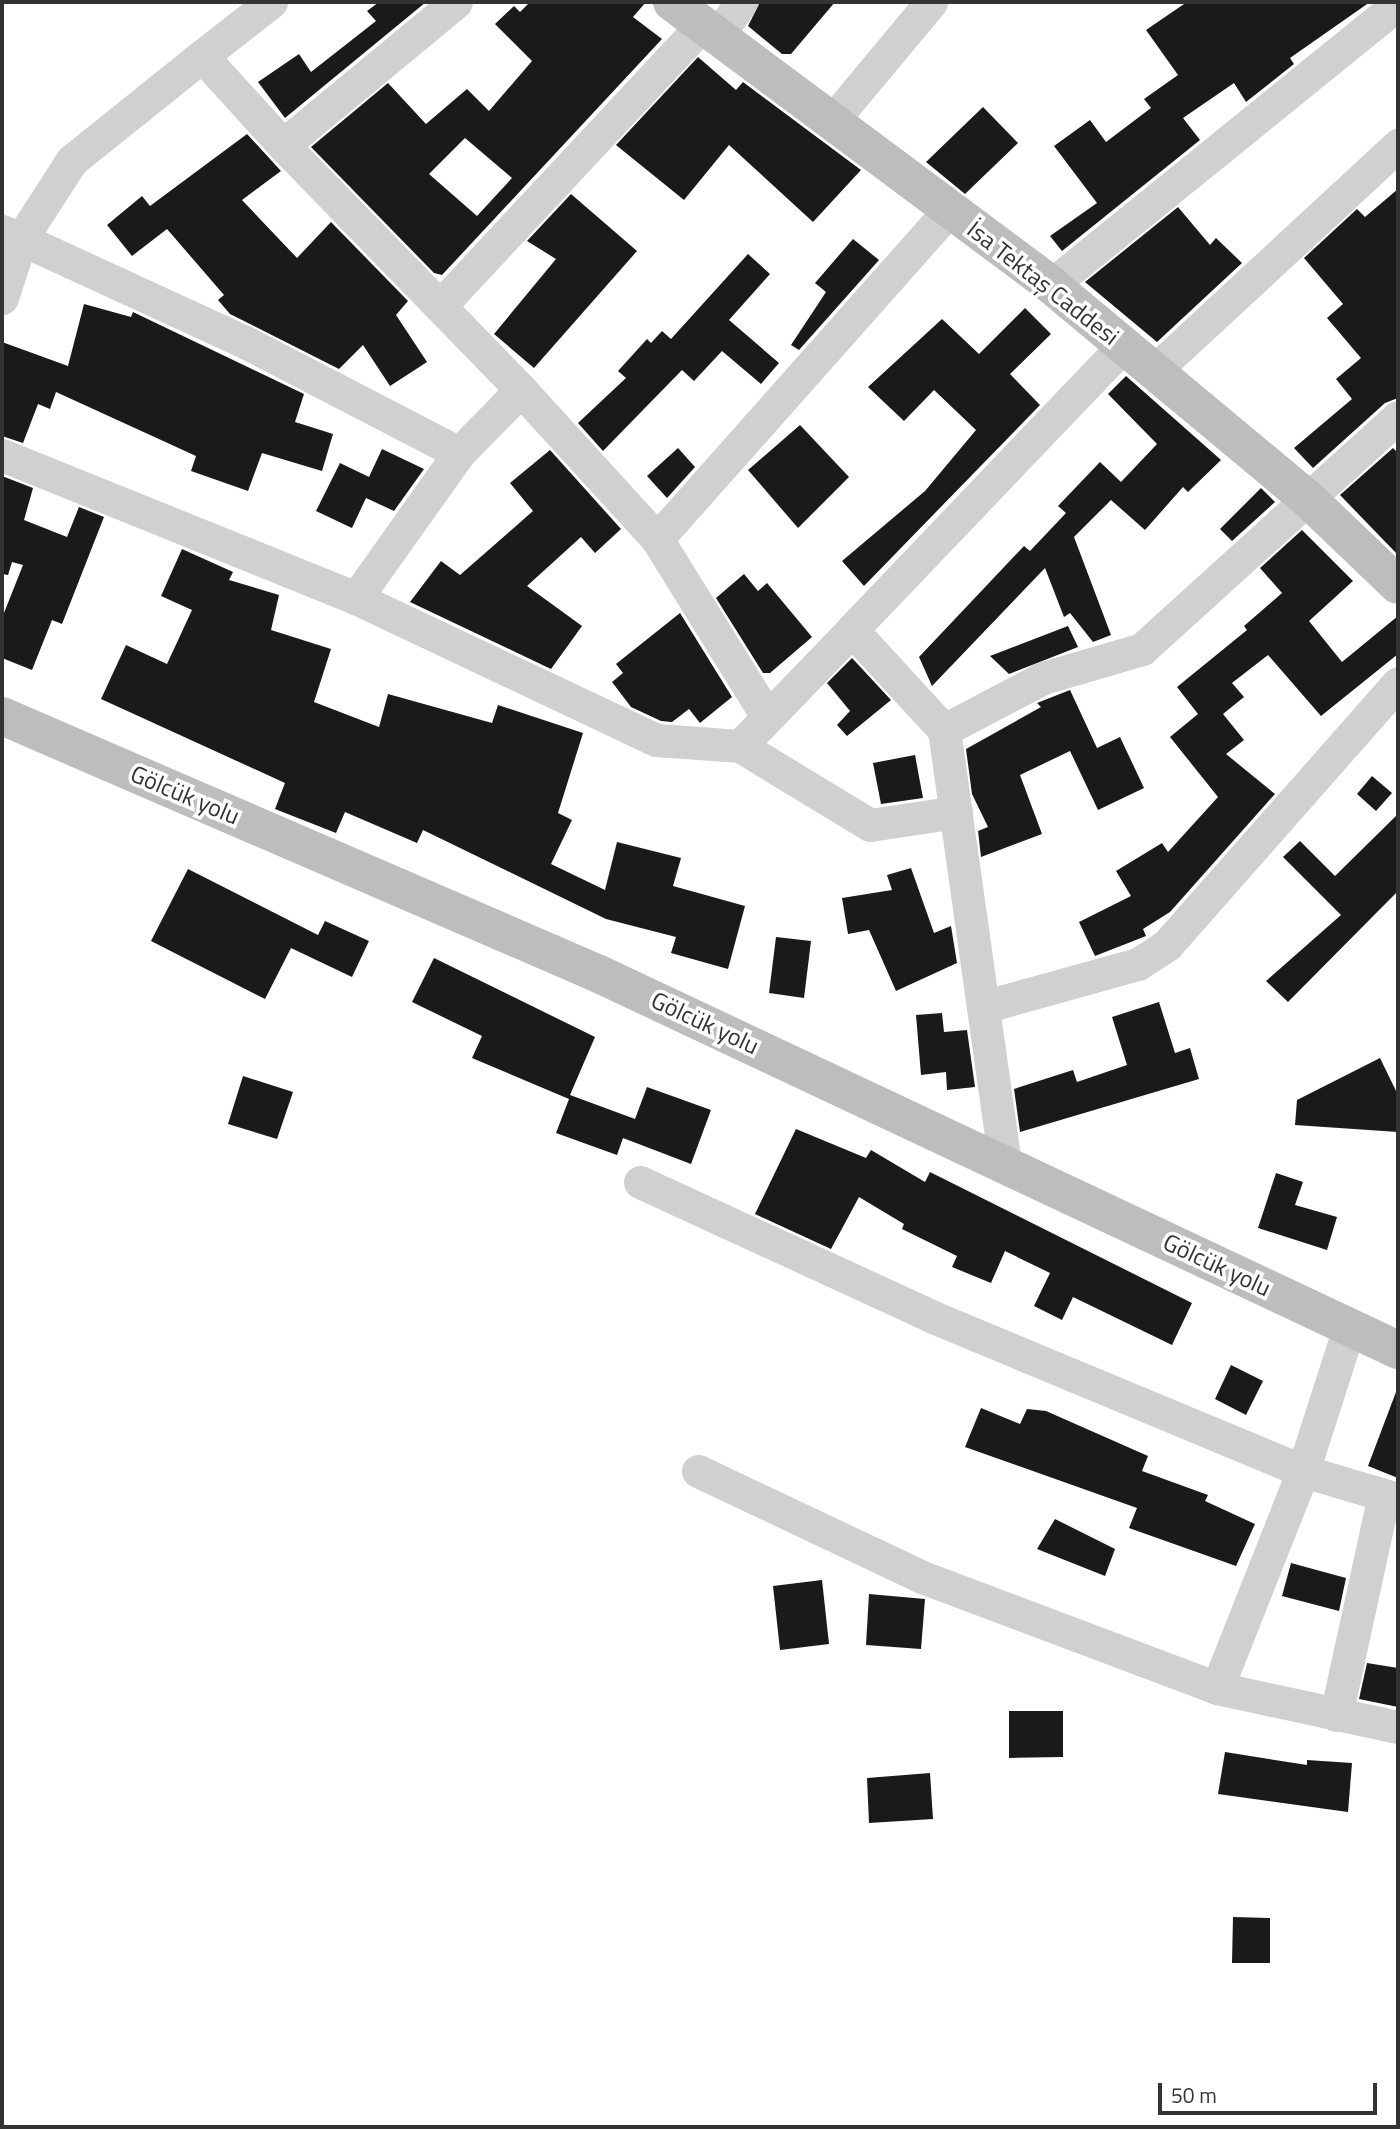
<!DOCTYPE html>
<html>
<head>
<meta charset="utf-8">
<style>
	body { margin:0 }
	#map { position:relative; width:1400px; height:2129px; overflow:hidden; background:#fff; font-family:"Titillium Web",sans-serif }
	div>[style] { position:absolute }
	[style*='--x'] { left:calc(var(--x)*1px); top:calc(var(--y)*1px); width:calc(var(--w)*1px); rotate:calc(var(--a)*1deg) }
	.building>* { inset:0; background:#1a1a1a }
	.street>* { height:33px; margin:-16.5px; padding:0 16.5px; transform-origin:16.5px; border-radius:16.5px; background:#d0d0d0 }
	.secondary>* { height:38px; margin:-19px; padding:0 19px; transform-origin:19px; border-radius:19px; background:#bdbdbd }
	span { translate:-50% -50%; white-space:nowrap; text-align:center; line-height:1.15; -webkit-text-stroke:7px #fff; paint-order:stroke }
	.street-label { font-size:24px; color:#333 }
	.frame { position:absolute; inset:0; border:4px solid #333; pointer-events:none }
	.scale { position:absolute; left:1158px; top:2083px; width:219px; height:32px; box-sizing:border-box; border:4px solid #333; border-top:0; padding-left:9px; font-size:21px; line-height:24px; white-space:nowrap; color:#333; -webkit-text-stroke:5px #fff; paint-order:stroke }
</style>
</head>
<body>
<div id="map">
	<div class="building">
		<i style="clip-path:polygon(379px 2px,426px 2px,285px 118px,258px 82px,299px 54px,311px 72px,376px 21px,367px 11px)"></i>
		<i style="clip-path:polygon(evenodd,530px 2px,646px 2px,633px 17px,662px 39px,442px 275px,434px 273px,311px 147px,388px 83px,426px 124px,467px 89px,489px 111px,532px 61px,495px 24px,514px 6px,520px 12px,530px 2px,465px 138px,512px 178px,477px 216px,429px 174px,465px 138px)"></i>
		<i style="clip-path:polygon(760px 2px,835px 2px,791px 54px,782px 54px,748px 26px)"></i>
		<i style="clip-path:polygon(1187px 2px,1370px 2px,1290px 58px,1294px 64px,1246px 102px,1234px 83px,1183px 118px,1200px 140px,1062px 251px,1050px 236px,1097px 203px,1054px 146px,1090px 120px,1106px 142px,1151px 108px,1144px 99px,1178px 75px,1146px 30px)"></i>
		<i style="clip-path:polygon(698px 57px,736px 90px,743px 82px,861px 170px,813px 222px,729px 145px,684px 200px,616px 145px)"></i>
		<i style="clip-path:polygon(983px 107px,1018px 143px,965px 194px,926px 162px)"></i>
		<i style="clip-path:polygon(247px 134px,281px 171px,242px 200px,297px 258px,331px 222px,408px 301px,396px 315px,427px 362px,390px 386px,363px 345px,339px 369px,230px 314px,218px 300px,224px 295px,167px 229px,132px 256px,107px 225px,142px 196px,150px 206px)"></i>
		<i style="clip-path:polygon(1398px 189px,1398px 398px,1385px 403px,1313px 468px,1294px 448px,1352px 399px,1336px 379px,1361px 358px,1327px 318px,1343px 304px,1304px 258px,1357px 209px,1365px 217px)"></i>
		<i style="clip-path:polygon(571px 194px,637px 251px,534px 368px,494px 334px,556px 259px,527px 241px)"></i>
		<i style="clip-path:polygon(1178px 207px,1210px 245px,1216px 238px,1242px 263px,1157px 342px,1085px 282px)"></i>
		<i style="clip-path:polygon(853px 239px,879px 260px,799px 350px,791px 345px,826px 292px,815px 283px)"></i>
		<i style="clip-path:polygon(748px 254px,770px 274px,729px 320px,779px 363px,761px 384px,722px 351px,694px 381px,682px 370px,603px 451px,578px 423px,626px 378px,618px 371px,647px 339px,651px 343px,662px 331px,671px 339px)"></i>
		<i style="clip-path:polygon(84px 304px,131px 317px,133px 312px,304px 394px,295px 422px,333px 434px,322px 471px,262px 453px,248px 491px,191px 471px,196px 456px,56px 392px,50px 409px,38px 404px,23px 443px,2px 436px,2px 342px,68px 366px)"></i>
		<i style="clip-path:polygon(1025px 308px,1051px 334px,1010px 374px,1040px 405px,864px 586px,842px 561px,925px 491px,976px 430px,934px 390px,904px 421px,868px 387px,942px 319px,979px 354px)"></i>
		<i style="clip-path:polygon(1126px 376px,1221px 460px,1188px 492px,1183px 487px,1145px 530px,1111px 500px,1074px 537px,1111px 635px,1093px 642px,1070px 613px,1064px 617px,1045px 568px,932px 686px,919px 657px,1024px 546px,1030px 551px,1066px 513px,1058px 506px,1100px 462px,1121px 482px,1157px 444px,1108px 394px)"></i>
		<i style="clip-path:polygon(800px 425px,849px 477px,798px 528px,748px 470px)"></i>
		<i style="clip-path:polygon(678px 448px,695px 467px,667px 498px,647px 476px)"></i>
		<i style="clip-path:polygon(1393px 448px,1398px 453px,1398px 555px,1340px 495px)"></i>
		<i style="clip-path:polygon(382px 449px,424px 469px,394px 511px,366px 498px,352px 528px,316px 511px,340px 463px,369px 477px)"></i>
		<i style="clip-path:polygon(550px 450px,621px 529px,595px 553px,581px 537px,527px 586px,582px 626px,551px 669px,410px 602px,441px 561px,460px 575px,533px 511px,510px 483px)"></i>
		<i style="clip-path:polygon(2px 476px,33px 488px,24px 520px,67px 537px,79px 507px,104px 517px,62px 624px,52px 620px,32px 670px,2px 658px,2px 618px,23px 565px,12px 562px,8px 575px,2px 574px)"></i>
		<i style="clip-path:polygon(1261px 488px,1275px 502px,1232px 541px,1220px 529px)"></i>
		<i style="clip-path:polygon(1302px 530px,1353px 581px,1309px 621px,1342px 662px,1398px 616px,1398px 654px,1321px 716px,1268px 655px,1232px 683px,1244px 697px,1223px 714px,1244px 740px,1226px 754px,1275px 794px,1170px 912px,1143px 929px,1146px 936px,1095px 956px,1079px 922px,1131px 896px,1116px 871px,1162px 843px,1168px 852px,1218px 797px,1170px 737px,1198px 714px,1177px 687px,1247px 630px,1244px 626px,1282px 593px,1260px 568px)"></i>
		<i style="clip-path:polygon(182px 549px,233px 572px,229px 580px,279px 595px,271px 630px,331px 649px,314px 702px,379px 727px,388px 694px,492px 723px,498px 705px,583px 733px,558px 813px,572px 820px,551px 864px,605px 890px,617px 842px,681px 858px,673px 886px,745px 906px,728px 969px,671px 953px,676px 937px,606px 919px,423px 830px,417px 843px,345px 812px,336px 833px,275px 809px,285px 783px,101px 699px,126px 645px,167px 664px,192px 610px,161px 596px)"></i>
		<i style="clip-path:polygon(744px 574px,758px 591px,767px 583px,812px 637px,770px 673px,763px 673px,716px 598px)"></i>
		<i style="clip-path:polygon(680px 613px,732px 697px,700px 723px,689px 709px,672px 722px,661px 721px,631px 707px,612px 682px,623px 673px,616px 664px)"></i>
		<i style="clip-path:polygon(1068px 626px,1078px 647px,1009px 674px,990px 656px)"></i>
		<i style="clip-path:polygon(852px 658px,891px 700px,847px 736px,837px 725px,850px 711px,827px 683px)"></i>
		<i style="clip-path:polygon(1070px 690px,1097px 748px,1120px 737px,1144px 788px,1098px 810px,1070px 751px,1020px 775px,1042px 834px,981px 857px,978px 831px,988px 827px,972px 794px,966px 749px,1041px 707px,1037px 703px)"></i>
		<i style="clip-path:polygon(915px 755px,923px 798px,881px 804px,873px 763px)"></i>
		<i style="clip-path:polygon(1372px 776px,1392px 793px,1376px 811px,1357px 794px)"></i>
		<i style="clip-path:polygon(1398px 814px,1398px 891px,1288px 1002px,1266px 981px,1341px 915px,1283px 857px,1300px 841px,1335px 876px)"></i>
		<i style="clip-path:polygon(911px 868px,934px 933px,951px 926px,957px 963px,896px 991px,869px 930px,848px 934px,842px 898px,892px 890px,887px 875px)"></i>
		<i style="clip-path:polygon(188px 869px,318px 935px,325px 921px,369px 941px,352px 977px,291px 948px,265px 999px,151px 941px)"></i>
		<i style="clip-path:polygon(776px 937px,811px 941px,804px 998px,769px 993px)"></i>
		<i style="clip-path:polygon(434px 958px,595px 1037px,570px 1095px,635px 1119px,647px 1087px,711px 1110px,691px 1164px,623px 1138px,617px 1155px,556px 1133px,569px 1099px,472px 1058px,482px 1036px,412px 1002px)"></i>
		<i style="clip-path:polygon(1159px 1002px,1175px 1053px,1190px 1048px,1199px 1079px,1020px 1132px,1014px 1089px,1073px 1070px,1077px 1082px,1127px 1065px,1112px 1017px)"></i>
		<i style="clip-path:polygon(942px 1013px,944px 1032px,967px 1030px,975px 1087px,947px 1090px,946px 1072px,921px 1075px,916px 1015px)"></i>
		<i style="clip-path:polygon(1380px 1058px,1398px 1095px,1398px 1132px,1295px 1125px,1297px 1100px)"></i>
		<i style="clip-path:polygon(243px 1076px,293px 1092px,277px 1139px,228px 1124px)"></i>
		<i style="clip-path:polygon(796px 1129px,866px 1158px,871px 1150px,925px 1182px,930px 1172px,1192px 1303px,1172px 1345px,1073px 1297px,1062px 1320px,1034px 1306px,1050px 1273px,1005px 1251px,991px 1283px,952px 1267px,957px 1256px,902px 1229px,904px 1224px,859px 1197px,831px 1249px,755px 1214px)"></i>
		<i style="clip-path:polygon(1276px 1173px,1303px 1182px,1295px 1205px,1337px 1217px,1327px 1250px,1258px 1228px)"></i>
		<i style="clip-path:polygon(1231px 1365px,1263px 1381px,1246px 1415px,1215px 1399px)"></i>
		<i style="clip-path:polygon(1396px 1392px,1398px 1392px,1398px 1478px,1368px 1466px)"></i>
		<i style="clip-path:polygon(981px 1408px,1020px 1424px,1027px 1409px,1046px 1411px,1148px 1456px,1142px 1471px,1208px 1495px,1205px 1501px,1255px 1524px,1236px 1566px,1129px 1528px,1137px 1508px,965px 1447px)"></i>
		<i style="clip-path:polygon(1055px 1519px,1115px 1549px,1105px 1576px,1037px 1549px)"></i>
		<i style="clip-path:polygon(1291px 1563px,1346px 1578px,1339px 1611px,1282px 1596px)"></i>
		<i style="clip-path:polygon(822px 1580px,829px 1644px,780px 1650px,773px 1586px)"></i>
		<i style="clip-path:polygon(869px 1594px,925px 1599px,921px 1649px,866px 1645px)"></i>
		<i style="clip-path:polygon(1367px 1663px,1398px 1668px,1398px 1707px,1359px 1699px)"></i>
		<i style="clip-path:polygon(1009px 1711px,1063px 1711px,1063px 1757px,1009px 1758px)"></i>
		<i style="clip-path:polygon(1225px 1752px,1307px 1765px,1307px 1760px,1352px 1763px,1348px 1812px,1218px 1794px)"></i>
		<i style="clip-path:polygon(930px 1773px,933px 1819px,869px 1823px,867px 1778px)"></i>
		<i style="clip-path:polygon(1233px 1917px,1270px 1918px,1270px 1963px,1232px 1963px)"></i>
	</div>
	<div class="street">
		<i style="--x:271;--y:2;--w:88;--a:142"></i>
		<i style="--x:202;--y:56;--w:120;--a:47.7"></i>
		<i style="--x:456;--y:2;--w:224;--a:140.4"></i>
		<i style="--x:283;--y:145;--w:342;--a:45.8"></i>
		<i style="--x:718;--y:36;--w:41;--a:-55.9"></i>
		<i style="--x:202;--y:56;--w:166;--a:141.3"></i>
		<i style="--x:72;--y:160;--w:94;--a:122.8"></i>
		<i style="--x:21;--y:239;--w:244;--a:24.7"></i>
		<i style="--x:243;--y:341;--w:243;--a:27.4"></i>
		<i style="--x:832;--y:121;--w:155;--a:-50.2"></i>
		<i style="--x:2;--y:231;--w:21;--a:23"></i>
		<i style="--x:21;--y:239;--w:62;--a:107.9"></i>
		<i style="--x:1051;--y:285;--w:445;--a:-39"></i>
		<i style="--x:440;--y:306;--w:384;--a:-47"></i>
		<i style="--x:1123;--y:346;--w:393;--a:133.7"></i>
		<i style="--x:852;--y:630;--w:136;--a:47.4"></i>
		<i style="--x:944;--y:730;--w:112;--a:-27.7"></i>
		<i style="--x:1043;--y:678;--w:103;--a:-16.3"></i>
		<i style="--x:1142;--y:649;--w:345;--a:-42.2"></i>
		<i style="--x:1154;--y:371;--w:333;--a:-42.8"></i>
		<i style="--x:2;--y:455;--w:382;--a:22"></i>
		<i style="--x:657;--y:539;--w:440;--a:-48.4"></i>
		<i style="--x:852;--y:630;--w:161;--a:134"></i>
		<i style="--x:740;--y:746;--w:152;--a:31.3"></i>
		<i style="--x:870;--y:825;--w:87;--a:-8.6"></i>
		<i style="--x:944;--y:730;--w:438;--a:82"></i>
		<i style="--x:740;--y:746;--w:84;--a:-175.9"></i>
		<i style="--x:656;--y:740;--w:332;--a:-154.7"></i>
		<i style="--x:356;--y:598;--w:178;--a:-54.6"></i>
		<i style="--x:459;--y:453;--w:88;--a:-45.5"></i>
		<i style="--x:521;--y:390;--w:202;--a:47.6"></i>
		<i style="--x:657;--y:539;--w:207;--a:58.2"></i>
		<i style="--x:983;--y:1007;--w:161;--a:-15.5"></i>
		<i style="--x:1138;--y:964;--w:35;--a:-33"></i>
		<i style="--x:1167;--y:945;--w:349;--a:-48.6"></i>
		<i style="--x:640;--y:1182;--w:323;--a:24.7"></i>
		<i style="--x:933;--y:1317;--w:401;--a:22.6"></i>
		<i style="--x:1303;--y:1471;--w:99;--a:16.4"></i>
		<i style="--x:698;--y:1471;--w:248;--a:25.3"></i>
		<i style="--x:922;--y:1577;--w:315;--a:20.6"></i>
		<i style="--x:1217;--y:1688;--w:185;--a:12.2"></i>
		<i style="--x:1217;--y:1688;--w:233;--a:-68.4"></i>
		<i style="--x:1303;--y:1471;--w:150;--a:-72.2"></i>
		<i style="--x:1336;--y:1715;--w:225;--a:-77.7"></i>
	</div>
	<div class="secondary">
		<i style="--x:672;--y:2;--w:473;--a:36.7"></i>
		<i style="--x:1051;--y:285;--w:334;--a:39.8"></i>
		<i style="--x:1308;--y:499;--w:124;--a:43.7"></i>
		<i style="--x:2;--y:716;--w:650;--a:23.37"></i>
		<i style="--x:599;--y:974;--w:883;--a:25.2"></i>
	</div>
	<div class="street-label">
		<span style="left:1043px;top:283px;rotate:38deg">İsa Tektaş Caddesi</span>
		<span style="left:185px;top:795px;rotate:23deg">Gölcük yolu</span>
		<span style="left:705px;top:1023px;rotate:25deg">Gölcük yolu</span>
		<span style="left:1217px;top:1265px;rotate:25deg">Gölcük yolu</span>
	</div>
	<div class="frame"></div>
	<div class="scale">50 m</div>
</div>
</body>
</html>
